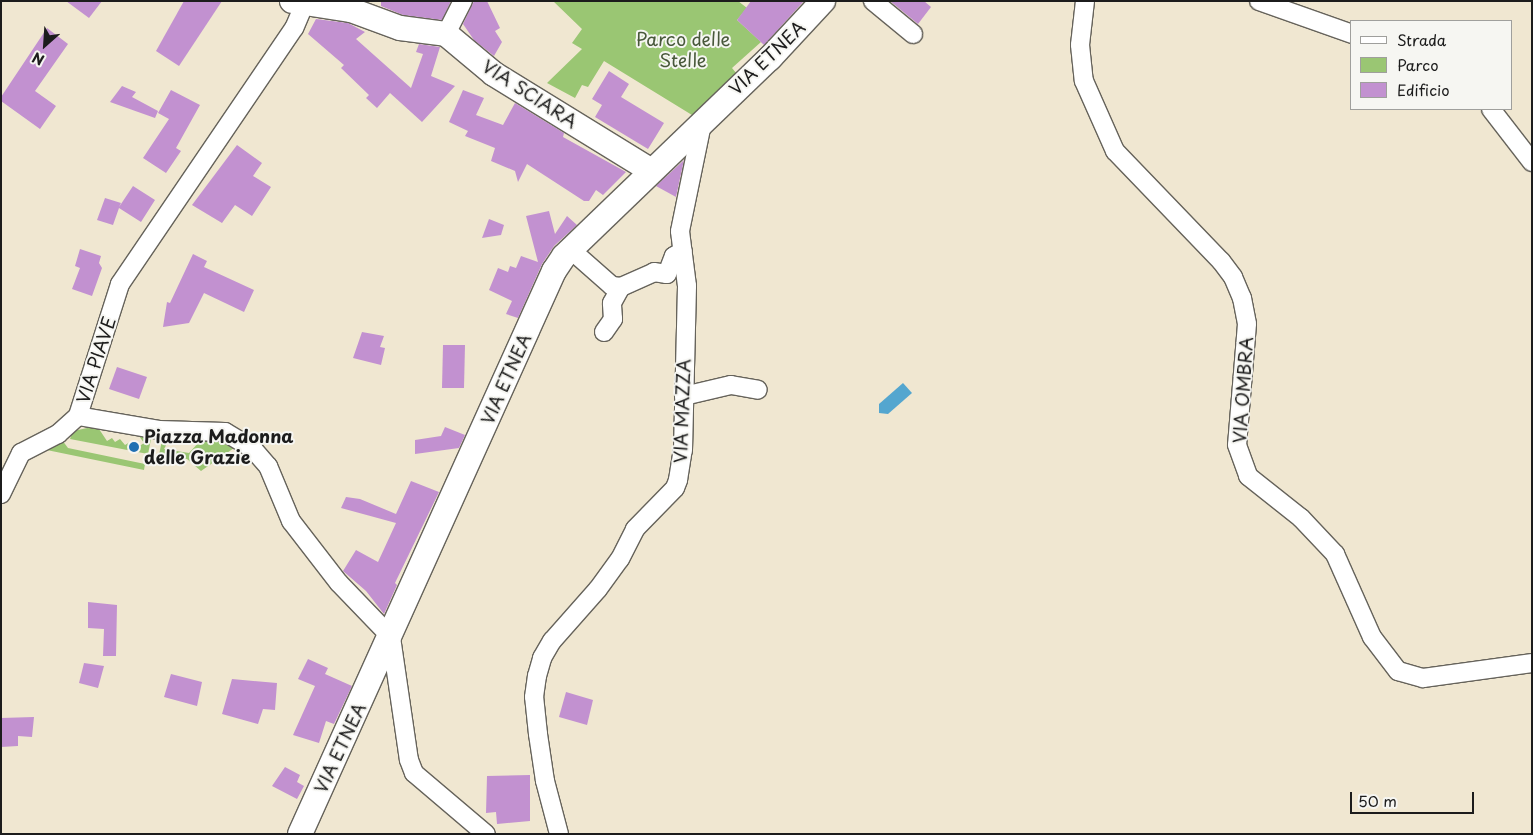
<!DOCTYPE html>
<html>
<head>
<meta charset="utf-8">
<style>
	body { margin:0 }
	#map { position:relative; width:1533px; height:835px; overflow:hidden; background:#f0e7d1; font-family:"Playpen Sans",sans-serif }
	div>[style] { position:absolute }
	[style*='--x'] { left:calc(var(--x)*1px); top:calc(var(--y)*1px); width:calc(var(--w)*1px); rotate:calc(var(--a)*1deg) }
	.green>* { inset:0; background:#9ac673 }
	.water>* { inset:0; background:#54a6cf }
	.building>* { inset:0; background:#c291d0 }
	.roads { filter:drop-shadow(1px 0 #66635b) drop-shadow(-1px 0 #66635b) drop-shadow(0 1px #66635b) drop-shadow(0 -1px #66635b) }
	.street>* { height:18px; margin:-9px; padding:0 9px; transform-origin:9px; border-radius:9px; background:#fff }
	.secondary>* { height:24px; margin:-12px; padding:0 12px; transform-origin:12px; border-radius:12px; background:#fff }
	.dots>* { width:14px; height:14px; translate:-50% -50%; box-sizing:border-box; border:2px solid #f6f6f2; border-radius:50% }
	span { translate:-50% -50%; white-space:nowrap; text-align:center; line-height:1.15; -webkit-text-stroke:4px #f6f6f2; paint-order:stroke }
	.park-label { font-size:18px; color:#48583a }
	.street-label { font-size:18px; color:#1c1c1c }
	.poi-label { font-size:18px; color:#1c1c1c; font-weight:700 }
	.left { translate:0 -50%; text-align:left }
	.frame { position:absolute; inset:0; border:2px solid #1c1c1c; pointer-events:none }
	.legend { position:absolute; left:1350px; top:20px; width:162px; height:90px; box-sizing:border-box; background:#f6f6f2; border:1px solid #9f9f9c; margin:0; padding:6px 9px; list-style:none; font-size:15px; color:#1c1c1c }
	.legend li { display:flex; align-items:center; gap:10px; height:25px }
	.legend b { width:25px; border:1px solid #9f9f9c }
	.north { position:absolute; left:20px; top:20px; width:50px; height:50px; -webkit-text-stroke:4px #f6f6f2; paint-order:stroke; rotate:206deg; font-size:14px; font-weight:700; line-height:20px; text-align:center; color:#1c1c1c }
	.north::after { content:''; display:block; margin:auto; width:18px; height:22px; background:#1c1c1c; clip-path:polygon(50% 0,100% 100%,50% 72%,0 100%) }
	.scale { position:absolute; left:1350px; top:792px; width:124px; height:22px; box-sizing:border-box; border:2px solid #1c1c1c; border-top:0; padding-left:6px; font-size:15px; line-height:18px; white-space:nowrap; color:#1c1c1c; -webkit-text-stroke:4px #f6f6f2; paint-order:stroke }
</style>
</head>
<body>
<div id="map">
	<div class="green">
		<i style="clip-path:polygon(553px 1px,738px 1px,747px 8px,737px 20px,761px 42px,732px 68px,737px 74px,692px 115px,604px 61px,588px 87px,582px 85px,575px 98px,547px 83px,582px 49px,572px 43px,582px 29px)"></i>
		<i style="clip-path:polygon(97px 426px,107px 441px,112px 438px,115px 442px,120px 439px,125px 445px,130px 442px,135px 449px,144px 443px,139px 436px,151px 439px,148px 454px,70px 439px,73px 431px)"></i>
		<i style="clip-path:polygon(62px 440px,68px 448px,145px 464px,144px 470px,37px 448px)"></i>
		<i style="clip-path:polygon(162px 440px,169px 440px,164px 449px,189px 453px,201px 440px,219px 442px,234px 448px,201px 471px,187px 459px,159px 455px)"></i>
	</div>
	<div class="water">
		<i style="clip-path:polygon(903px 383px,912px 393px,888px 414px,879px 413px,879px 404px)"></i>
	</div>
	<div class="building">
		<i style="clip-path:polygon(66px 1px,102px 1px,89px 18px)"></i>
		<i style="clip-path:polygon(184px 1px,222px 1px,179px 66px,156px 51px)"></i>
		<i style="clip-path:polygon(381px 1px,451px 1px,442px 20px,403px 15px,381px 6px)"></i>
		<i style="clip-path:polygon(474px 1px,487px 1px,500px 28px,495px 31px,502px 42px,494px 56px,474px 40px,463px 24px)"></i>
		<i style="clip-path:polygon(751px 1px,804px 1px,764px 45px,737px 20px)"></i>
		<i style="clip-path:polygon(890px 1px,924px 1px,931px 7px,918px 24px)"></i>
		<i style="clip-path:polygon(316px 19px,348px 23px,365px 32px,356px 39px,411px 88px,423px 54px,416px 52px,419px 44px,440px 47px,431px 76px,455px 86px,422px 122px,390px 93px,377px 108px,366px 98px,369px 95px,341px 68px,344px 65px,308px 34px)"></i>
		<i style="clip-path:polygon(47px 28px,68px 44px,35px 91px,56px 106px,40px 129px,1px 101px,1px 97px)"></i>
		<i style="clip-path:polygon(609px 71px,629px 84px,621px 97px,664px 123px,648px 149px,595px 117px,602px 105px,592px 99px)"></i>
		<i style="clip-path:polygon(122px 86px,136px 92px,132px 97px,158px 111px,155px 118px,110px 102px)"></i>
		<i style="clip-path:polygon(171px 90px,200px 105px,176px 148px,181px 151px,166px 173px,143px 158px,169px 119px,158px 113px)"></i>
		<i style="clip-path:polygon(463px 90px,484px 98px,476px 115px,503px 125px,515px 103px,564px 133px,563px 137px,626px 172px,603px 195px,596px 190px,589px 201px,584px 201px,527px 164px,518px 182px,515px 171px,491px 161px,495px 148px,465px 136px,468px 131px,449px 122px)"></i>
		<i style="clip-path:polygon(237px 145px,262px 163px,253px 176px,271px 187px,252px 216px,235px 205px,222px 223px,192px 205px)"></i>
		<i style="clip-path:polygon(684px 160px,676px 197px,656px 186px)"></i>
		<i style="clip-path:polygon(133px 186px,155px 200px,141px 222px,119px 208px,113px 225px,97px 220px,105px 198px,121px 203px,119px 207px)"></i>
		<i style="clip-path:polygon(549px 211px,555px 234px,567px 216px,577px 225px,554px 246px,542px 264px,518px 318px,506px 314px,512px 301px,489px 290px,498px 268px,508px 272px,510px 266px,516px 268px,521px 256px,538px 262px,526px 216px)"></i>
		<i style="clip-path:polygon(489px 219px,504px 225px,501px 235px,482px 238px)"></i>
		<i style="clip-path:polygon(80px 249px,101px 256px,99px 263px,102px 268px,92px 296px,72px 289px,80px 268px,75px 266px)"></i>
		<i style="clip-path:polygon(193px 254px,207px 261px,204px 267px,254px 290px,244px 312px,204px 293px,189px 323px,163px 327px,167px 302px,170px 303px)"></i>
		<i style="clip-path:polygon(362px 332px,384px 336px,380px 347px,385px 348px,381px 365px,353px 358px)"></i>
		<i style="clip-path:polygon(443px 345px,465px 345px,464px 388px,442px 388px)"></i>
		<i style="clip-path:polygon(117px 367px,147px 377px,139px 399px,109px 389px)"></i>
		<i style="clip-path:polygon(445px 427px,465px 435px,459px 448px,415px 454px,415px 440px,441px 436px)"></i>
		<i style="clip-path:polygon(411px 481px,439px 492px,395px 583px,397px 585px,384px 614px,366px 591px,343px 571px,356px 550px,378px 562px,396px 523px,341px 508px,346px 497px,360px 499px,396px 514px)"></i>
		<i style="clip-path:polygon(88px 602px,117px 605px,116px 656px,103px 656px,104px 629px,88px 628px)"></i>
		<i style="clip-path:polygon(308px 659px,328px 668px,325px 674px,352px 686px,334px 724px,326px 721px,319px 743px,293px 735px,315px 686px,298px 679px)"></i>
		<i style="clip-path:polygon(84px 663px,104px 666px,98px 688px,79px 683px)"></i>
		<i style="clip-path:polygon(171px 674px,202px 682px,197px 706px,164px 697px)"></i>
		<i style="clip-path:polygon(232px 679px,277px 683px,275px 710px,263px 709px,258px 724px,222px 714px)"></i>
		<i style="clip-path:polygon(566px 692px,593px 700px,587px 725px,559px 717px)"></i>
		<i style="clip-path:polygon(34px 717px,32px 737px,18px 736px,18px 746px,1px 747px,1px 718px)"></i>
		<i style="clip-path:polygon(285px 767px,300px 775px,297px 782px,304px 786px,297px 799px,272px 786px)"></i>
		<i style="clip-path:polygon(530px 775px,530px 821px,497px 824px,496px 812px,486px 813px,487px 776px)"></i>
	</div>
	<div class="roads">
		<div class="street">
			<i style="--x:873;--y:1;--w:52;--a:39.5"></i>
			<i style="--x:1085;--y:1;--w:44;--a:96.5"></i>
			<i style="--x:1080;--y:45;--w:36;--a:84"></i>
			<i style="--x:1084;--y:81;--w:77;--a:66.1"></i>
			<i style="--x:1115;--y:151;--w:153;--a:46.1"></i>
			<i style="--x:1221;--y:261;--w:20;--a:53"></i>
			<i style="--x:1233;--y:277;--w:23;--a:67"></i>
			<i style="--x:1242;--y:298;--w:26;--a:79"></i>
			<i style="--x:1247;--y:324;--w:121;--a:94.7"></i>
			<i style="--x:1237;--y:445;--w:33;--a:70"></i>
			<i style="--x:1248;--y:476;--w:68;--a:38.4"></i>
			<i style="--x:1301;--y:518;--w:50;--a:46.6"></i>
			<i style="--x:1335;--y:554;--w:91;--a:66"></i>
			<i style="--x:1372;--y:637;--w:43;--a:52.6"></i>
			<i style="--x:1398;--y:671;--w:26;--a:16"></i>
			<i style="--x:1423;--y:678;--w:110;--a:-7.8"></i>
			<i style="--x:1259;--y:1;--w:99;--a:19.5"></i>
			<i style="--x:304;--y:5;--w:25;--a:113"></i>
			<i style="--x:294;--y:28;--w:310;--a:124.2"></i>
			<i style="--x:120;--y:284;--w:139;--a:107.7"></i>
			<i style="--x:78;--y:416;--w:82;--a:9.8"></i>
			<i style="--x:159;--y:430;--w:66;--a:1.7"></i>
			<i style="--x:225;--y:432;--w:33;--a:31"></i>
			<i style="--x:253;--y:449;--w:23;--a:49"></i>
			<i style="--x:268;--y:466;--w:60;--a:67.3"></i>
			<i style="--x:291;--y:521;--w:78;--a:52.3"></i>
			<i style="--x:339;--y:583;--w:75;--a:46.1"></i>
			<i style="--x:391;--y:637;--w:124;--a:81.7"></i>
			<i style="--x:409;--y:760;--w:14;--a:69"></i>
			<i style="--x:414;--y:773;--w:94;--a:40.3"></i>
			<i style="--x:446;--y:34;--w:37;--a:-63"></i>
			<i style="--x:1491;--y:109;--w:67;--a:52.3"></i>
			<i style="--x:570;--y:249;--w:56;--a:41.4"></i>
			<i style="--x:612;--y:286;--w:9;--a:6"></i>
			<i style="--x:621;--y:287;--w:36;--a:-24"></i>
			<i style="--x:654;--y:272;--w:13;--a:9"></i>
			<i style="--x:667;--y:274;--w:19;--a:-69"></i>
			<i style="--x:674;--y:256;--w:10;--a:-29"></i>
			<i style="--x:604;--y:332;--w:16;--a:-55"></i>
			<i style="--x:613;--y:319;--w:16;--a:-94"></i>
			<i style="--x:612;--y:303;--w:18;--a:-61"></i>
			<i style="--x:684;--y:396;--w:48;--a:-13.2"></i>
			<i style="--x:731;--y:385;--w:27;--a:10"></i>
			<i style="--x:1;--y:494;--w:46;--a:-64"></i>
			<i style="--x:21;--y:453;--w:42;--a:-27.2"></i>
			<i style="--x:58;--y:434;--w:27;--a:-42"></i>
			<i style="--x:559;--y:834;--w:55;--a:-104.8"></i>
			<i style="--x:545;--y:781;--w:48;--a:-98.5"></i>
			<i style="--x:538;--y:734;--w:37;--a:-96"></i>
			<i style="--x:534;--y:697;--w:21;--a:-82"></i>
			<i style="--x:537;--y:676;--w:19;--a:-74"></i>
			<i style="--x:542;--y:658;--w:20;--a:-60"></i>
			<i style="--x:552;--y:641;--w:69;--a:-48.5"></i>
			<i style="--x:598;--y:589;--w:37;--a:-54"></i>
			<i style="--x:620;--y:559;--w:34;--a:-63"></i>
			<i style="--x:635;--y:529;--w:57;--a:-45.7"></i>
			<i style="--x:675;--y:488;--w:9;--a:-69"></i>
			<i style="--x:678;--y:480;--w:30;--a:-81"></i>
			<i style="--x:683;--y:450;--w:164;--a:-88.6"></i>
			<i style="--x:687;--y:286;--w:55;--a:-97.3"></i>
			<i style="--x:680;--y:231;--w:114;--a:-78.4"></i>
		</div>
		<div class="secondary">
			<i style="--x:292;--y:1;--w:60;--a:8.7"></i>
			<i style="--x:351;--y:10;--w:52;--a:20.2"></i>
			<i style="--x:400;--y:28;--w:46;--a:7.4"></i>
			<i style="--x:446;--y:34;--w:62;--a:39.8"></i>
			<i style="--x:494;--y:74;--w:183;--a:31.6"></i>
			<i style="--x:300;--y:834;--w:618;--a:-65.72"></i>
			<i style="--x:554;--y:271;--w:18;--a:-56"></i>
			<i style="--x:564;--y:256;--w:286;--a:-43.9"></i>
			<i style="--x:770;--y:58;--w:78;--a:-47.1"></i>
		</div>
	</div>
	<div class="dots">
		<i style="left:134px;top:447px;background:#1f6fb2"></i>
	</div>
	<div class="park-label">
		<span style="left:683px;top:50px">Parco delle<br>Stelle</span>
	</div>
	<div class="street-label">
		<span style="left:767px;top:58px;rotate:-44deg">VIA ETNEA</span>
		<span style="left:530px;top:94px;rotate:33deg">VIA SCIARA</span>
		<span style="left:96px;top:360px;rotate:-72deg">VIA PIAVE</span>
		<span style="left:506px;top:379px;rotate:-66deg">VIA ETNEA</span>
		<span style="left:1243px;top:390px;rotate:-86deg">VIA OMBRA</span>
		<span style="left:682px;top:411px;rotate:-88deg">VIA MAZZA</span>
		<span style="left:340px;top:748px;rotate:-65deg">VIA ETNEA</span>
	</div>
	<div class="poi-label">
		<span class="left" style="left:144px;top:447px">Piazza Madonna<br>delle Grazie</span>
	</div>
	<div class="frame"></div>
	<ul class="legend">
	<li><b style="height:6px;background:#fff"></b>Strada</li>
	<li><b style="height:14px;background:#9ac673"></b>Parco</li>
	<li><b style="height:14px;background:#c291d0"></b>Edificio</li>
	</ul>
	<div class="north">N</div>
	<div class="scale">50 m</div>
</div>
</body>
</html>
